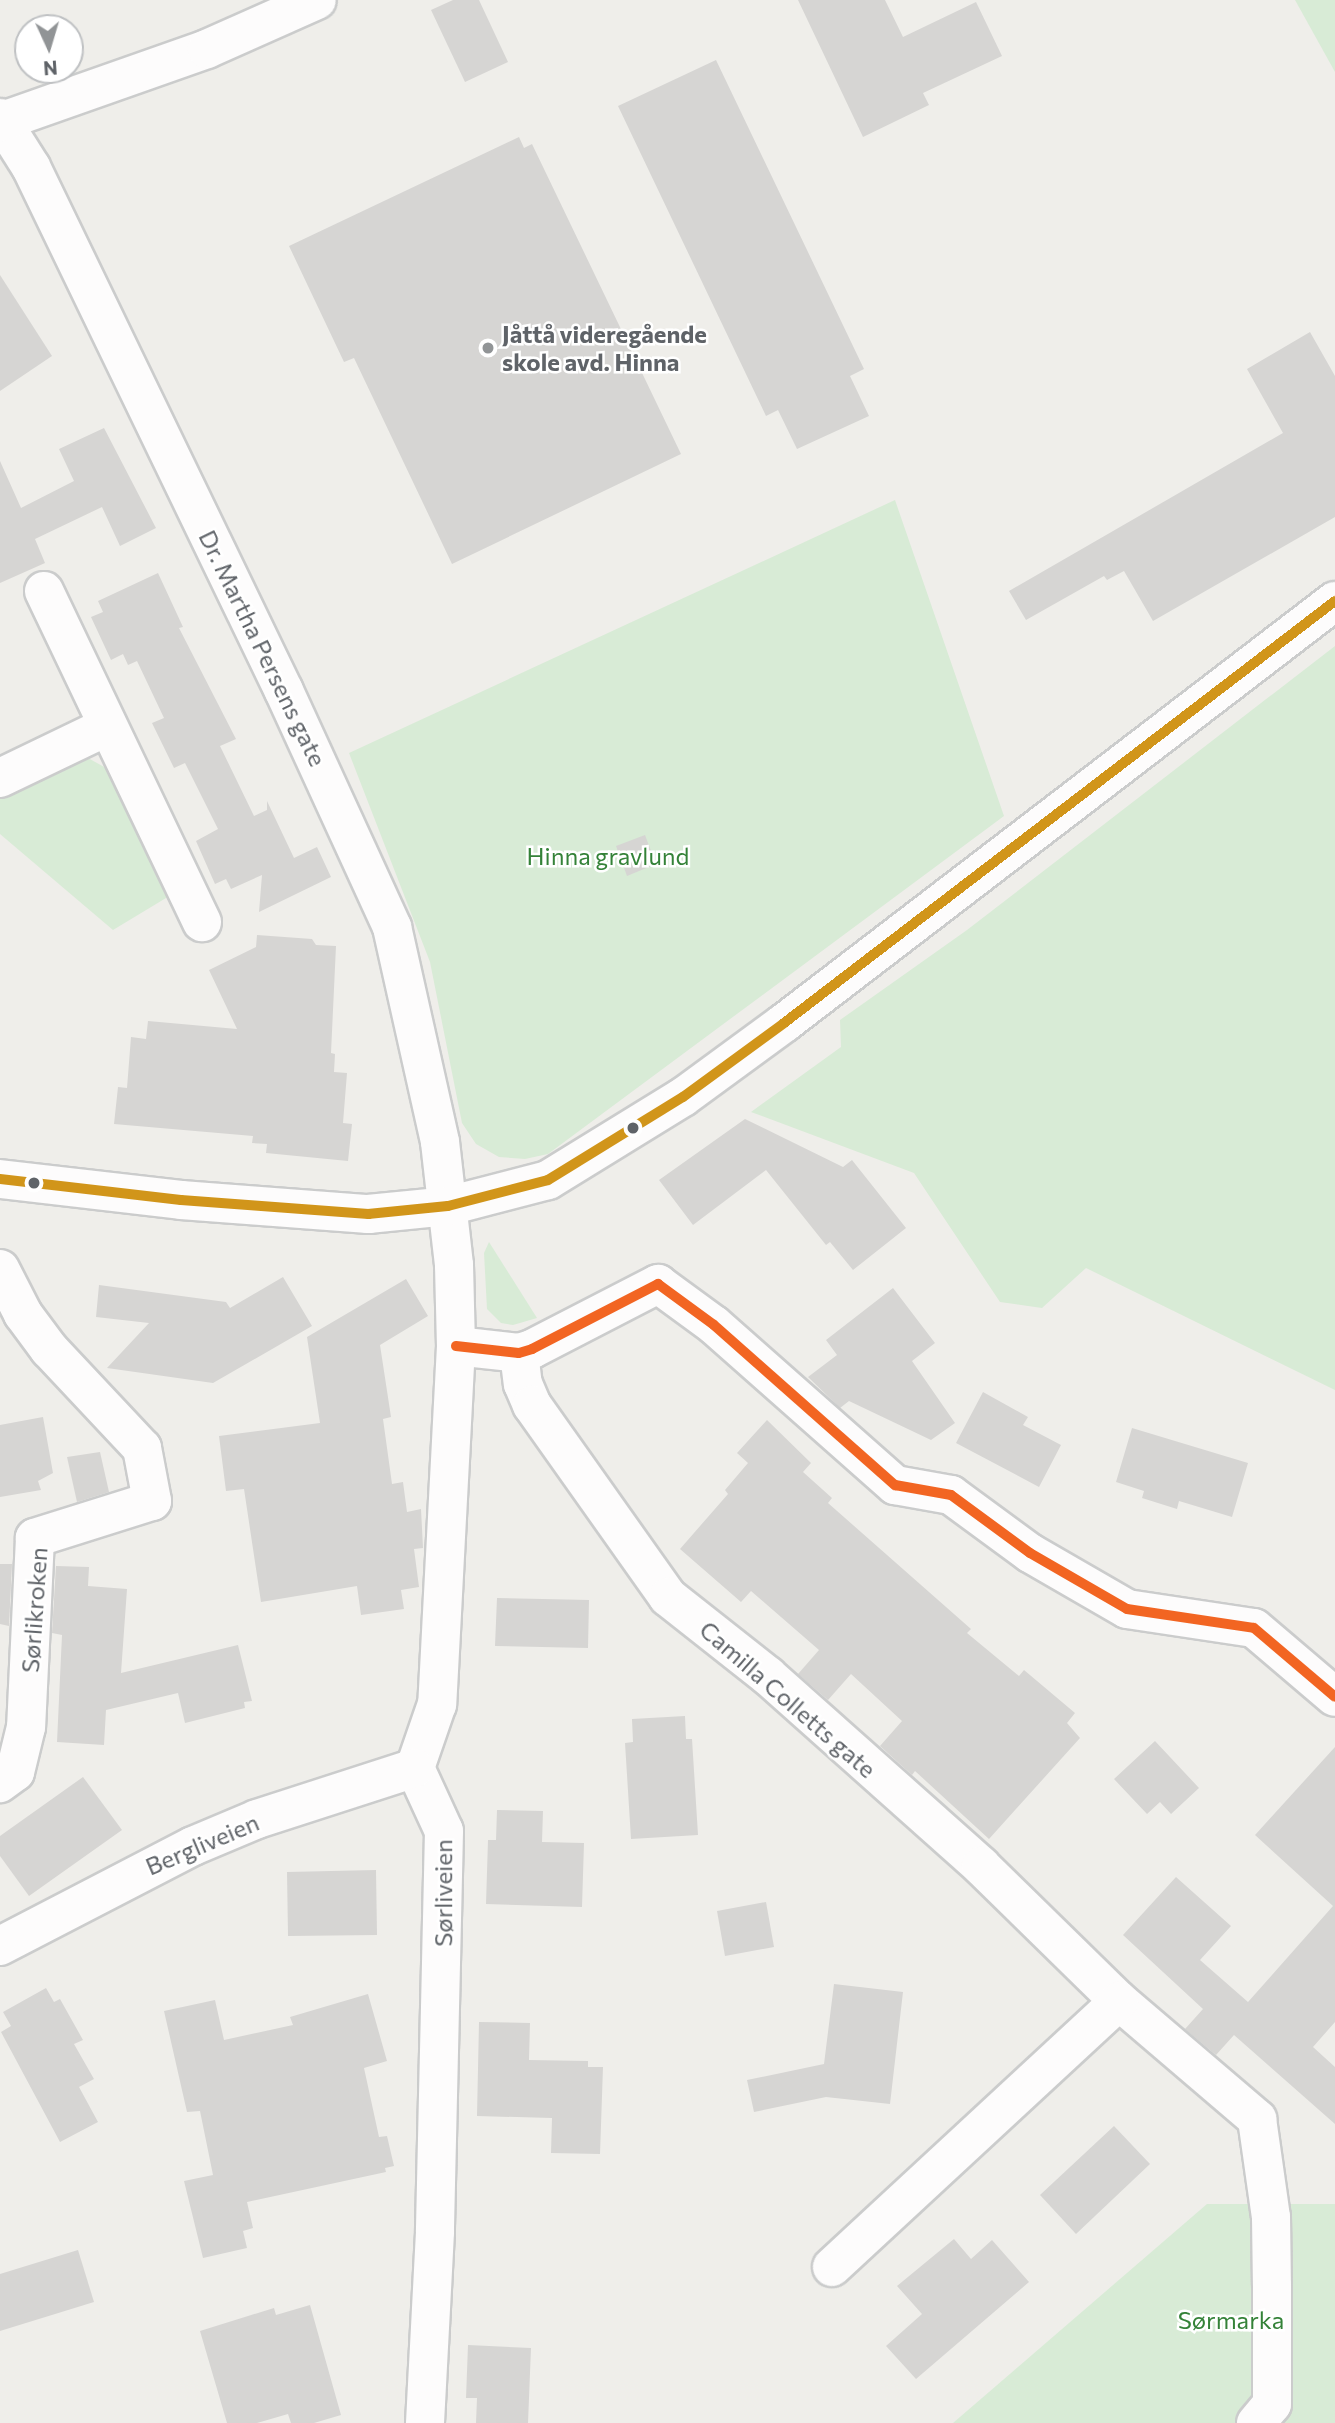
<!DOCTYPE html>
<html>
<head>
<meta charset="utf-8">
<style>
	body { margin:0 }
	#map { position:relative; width:1335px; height:2423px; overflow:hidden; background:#efeeea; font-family:Commissioner,sans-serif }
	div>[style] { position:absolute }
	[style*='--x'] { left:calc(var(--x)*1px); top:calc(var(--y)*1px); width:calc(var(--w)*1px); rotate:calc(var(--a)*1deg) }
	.green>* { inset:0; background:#d8ebd6 }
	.building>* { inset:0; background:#d6d5d3 }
	.roads { filter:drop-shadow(2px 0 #cbcccc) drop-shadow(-2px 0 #cbcccc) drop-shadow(0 2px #cbcccc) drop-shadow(0 -2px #cbcccc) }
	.minor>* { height:38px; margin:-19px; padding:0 19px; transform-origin:19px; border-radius:19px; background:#fdfcfc }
	.bus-1>* { height:10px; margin:-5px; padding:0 5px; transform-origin:5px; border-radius:5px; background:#d1951a }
	.bus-2>* { height:10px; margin:-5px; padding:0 5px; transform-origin:5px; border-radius:5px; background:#f26522 }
	.dots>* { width:19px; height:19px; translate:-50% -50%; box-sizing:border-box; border:4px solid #fff; border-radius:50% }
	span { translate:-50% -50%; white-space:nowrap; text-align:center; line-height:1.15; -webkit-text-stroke:5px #fff; paint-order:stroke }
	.poi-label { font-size:24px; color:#5f6368; font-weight:700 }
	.left { translate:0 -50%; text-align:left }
	.street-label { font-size:24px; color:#5f6368 }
	.park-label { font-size:24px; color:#348238 }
	.north { position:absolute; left:14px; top:14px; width:70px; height:70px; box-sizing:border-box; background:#fff; border:2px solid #bfc1c3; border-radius:50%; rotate:176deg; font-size:19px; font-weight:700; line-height:28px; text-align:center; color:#5f6368 }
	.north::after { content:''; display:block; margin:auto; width:24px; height:32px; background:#919496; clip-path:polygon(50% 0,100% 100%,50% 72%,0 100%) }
</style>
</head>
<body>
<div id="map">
	<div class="green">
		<i style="clip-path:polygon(1295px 0,1335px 0,1335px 72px)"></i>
		<i style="clip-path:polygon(895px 500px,1004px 816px,548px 1154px,525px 1159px,499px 1157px,476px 1144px,462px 1123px,430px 962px,349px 753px)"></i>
		<i style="clip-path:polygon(1335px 646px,1335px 1390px,1086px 1268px,1042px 1308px,1000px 1302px,914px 1173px,751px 1112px,841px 1047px,840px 1020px,967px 930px)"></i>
		<i style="clip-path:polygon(88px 758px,106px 768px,119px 784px,171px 895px,113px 930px,0 834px,0 792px,67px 760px)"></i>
		<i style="clip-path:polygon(489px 1242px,537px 1318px,513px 1325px,501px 1323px,487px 1309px,484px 1253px)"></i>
		<i style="clip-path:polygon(1207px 2204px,1335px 2204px,1335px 2423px,953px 2423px)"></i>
	</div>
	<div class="building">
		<i style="clip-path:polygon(453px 0,479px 0,508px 62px,465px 82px,431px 10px)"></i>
		<i style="clip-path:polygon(798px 0,885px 0,903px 37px,976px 2px,1002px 56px,923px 93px,929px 105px,863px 137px)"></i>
		<i style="clip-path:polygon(716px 60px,864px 369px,850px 376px,869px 416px,797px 449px,778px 410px,766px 416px,618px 106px)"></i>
		<i style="clip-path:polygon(519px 137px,524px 148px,532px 144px,681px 454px,452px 564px,354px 358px,344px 362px,289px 246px)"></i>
		<i style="clip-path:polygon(0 275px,52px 356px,0 391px)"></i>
		<i style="clip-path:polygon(1310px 332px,1335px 376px,1335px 517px,1153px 621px,1124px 571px,1107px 580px,1104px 576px,1026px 620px,1009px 591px,1283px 433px,1247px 369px)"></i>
		<i style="clip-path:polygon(104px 428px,156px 528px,120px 546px,102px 507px,35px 539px,45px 563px,0 583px,0 461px,21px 508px,74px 481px,59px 449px)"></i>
		<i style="clip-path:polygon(158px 573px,183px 627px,179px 628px,236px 739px,220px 746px,254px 816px,267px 810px,267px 801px,294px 858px,317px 847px,331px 877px,259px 912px,262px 875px,231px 889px,226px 879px,215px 884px,196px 841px,218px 829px,185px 763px,174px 768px,152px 723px,164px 718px,137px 661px,128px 665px,123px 654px,111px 660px,91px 617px,103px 612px,98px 601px)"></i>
		<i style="clip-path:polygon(645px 835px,656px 864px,627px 876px,616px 846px)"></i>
		<i style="clip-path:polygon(257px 935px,312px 939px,316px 945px,336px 946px,331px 1053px,335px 1054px,334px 1072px,347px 1073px,343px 1123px,352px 1124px,348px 1161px,266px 1153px,267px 1144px,252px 1143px,253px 1136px,114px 1124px,118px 1087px,127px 1088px,131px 1037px,146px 1039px,148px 1021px,237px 1029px,209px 970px,256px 947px)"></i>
		<i style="clip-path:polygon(745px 1119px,843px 1167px,852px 1160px,906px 1228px,853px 1270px,830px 1242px,826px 1245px,766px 1170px,693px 1225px,659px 1180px)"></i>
		<i style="clip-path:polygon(283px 1277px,312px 1326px,213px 1383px,107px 1368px,149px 1323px,96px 1317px,99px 1285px,226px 1302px,230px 1308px)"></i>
		<i style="clip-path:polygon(406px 1279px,428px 1316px,380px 1345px,391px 1417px,383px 1419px,392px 1484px,403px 1482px,407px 1512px,421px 1509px,423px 1548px,414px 1549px,419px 1587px,401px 1590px,404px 1609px,361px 1615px,357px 1586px,261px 1602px,244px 1489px,226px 1491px,219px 1436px,320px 1423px,307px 1337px)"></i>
		<i style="clip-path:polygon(893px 1288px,935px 1343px,912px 1361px,955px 1423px,931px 1440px,849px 1401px,840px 1408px,808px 1377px,837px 1355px,826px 1340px)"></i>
		<i style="clip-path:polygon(983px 1392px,1028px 1417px,1023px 1425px,1061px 1445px,1039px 1487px,956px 1443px)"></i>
		<i style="clip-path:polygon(43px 1417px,53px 1473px,38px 1481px,41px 1490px,0 1497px,0 1425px)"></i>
		<i style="clip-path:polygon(767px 1420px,811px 1463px,803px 1472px,832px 1498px,828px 1503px,971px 1629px,967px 1633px,1019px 1676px,1024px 1670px,1075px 1713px,1067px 1723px,1080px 1738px,989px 1839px,915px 1771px,912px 1775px,880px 1746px,902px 1721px,851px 1674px,828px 1700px,798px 1674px,819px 1650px,751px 1591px,741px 1602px,680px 1549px,728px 1494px,725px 1490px,748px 1463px,737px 1453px)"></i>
		<i style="clip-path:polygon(1132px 1428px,1248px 1463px,1232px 1517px,1179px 1501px,1177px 1509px,1142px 1498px,1144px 1491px,1116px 1482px)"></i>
		<i style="clip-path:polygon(100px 1452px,109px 1492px,77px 1502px,67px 1457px)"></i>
		<i style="clip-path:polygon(0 1564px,12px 1564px,9px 1626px,0 1624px)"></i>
		<i style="clip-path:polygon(56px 1566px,89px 1567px,88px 1586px,127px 1589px,121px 1673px,238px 1645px,252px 1701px,244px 1702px,245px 1708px,185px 1723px,178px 1693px,106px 1710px,104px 1745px,57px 1742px,62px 1635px,52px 1633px)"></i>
		<i style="clip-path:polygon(497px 1598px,589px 1600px,588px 1648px,495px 1646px)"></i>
		<i style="clip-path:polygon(685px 1716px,686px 1739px,692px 1739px,698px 1835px,631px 1839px,625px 1743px,633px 1742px,632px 1719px)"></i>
		<i style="clip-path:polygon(1155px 1741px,1199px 1788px,1171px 1814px,1160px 1802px,1147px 1814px,1114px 1779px)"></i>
		<i style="clip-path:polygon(1335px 1747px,1335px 2022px,1313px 2047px,1335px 2067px,1335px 2124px,1234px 2035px,1216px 2055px,1185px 2029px,1203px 2009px,1123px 1935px,1176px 1877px,1231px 1926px,1200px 1960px,1248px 2002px,1333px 1906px,1255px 1835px)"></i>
		<i style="clip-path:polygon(83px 1777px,122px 1830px,29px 1896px,0 1856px,0 1836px)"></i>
		<i style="clip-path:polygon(497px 1810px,543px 1811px,542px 1842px,584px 1843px,582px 1907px,486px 1904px,488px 1840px,496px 1840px)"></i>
		<i style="clip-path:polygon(376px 1870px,377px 1935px,288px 1936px,287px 1872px)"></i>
		<i style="clip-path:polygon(766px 1902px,774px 1947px,725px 1956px,717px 1911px)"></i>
		<i style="clip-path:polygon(834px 1984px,903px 1992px,890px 2104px,826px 2097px,754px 2112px,747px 2080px,824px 2064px)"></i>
		<i style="clip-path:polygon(46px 1988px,54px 2002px,60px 1999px,83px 2040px,74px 2044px,94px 2079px,79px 2087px,98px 2122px,60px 2142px,1px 2032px,11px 2026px,3px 2012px)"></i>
		<i style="clip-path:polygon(368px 1994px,387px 2061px,364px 2068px,379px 2137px,387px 2136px,394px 2166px,385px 2168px,386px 2172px,247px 2202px,253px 2228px,243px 2231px,247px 2248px,203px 2258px,184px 2181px,213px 2175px,200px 2111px,187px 2112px,164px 2011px,215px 2000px,224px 2040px,293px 2025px,290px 2017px)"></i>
		<i style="clip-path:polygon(479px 2022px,530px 2023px,529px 2060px,588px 2061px,588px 2067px,603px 2067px,600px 2154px,551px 2153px,552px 2118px,477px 2116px)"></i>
		<i style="clip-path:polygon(1114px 2126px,1150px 2164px,1076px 2234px,1040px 2195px)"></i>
		<i style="clip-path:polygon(954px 2239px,971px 2259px,992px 2240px,1029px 2282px,916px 2379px,886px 2346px,922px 2314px,897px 2286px)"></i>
		<i style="clip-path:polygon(78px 2250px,94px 2302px,0 2331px,0 2274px)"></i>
		<i style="clip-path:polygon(310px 2305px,341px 2415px,314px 2423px,291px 2423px,288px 2414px,257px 2423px,227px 2423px,200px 2331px,274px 2308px,276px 2315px)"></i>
		<i style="clip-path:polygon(468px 2345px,531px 2348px,528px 2423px,476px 2423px,477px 2398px,466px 2398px)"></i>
	</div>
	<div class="roads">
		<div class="minor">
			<i style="--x:0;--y:118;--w:58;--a:57.7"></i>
			<i style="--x:31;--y:167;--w:582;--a:64.23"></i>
			<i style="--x:284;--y:691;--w:260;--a:65.4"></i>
			<i style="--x:392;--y:927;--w:220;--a:77.4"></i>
			<i style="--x:440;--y:1142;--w:124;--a:83.5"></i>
			<i style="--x:454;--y:1265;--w:81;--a:88.6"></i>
			<i style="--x:456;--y:1346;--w:359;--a:93"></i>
			<i style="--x:437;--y:1704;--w:68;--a:109"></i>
			<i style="--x:415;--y:1768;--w:69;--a:65.3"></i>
			<i style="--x:444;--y:1831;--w:401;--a:91.3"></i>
			<i style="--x:435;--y:2232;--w:191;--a:93"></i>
			<i style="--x:0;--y:122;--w:219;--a:-19.4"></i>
			<i style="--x:207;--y:49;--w:120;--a:-24"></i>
			<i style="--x:44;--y:591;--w:367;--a:64.5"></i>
			<i style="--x:0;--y:778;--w:118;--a:-25.7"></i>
			<i style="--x:0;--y:1179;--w:182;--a:6.6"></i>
			<i style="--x:181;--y:1200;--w:188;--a:4.3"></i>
			<i style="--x:368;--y:1214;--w:80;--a:-5.7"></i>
			<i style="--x:448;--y:1206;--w:103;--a:-14.6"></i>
			<i style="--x:548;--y:1180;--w:158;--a:-31.6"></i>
			<i style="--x:683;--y:1097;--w:125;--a:-36.2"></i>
			<i style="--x:784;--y:1023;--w:694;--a:-37.45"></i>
			<i style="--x:0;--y:1269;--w:51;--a:62.9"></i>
			<i style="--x:23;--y:1314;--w:44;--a:53.4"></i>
			<i style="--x:49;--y:1349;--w:136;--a:46.8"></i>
			<i style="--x:142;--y:1448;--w:54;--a:79.3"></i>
			<i style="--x:152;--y:1501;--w:123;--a:162.5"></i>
			<i style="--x:35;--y:1538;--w:189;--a:92.7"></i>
			<i style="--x:26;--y:1727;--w:46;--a:103.7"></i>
			<i style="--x:15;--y:1772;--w:19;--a:144"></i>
			<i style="--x:456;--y:1346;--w:63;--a:6.3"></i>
			<i style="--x:519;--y:1353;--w:14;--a:-17"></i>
			<i style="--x:532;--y:1349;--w:142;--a:-27.3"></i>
			<i style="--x:658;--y:1284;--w:69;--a:36.2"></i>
			<i style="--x:714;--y:1325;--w:242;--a:41.5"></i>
			<i style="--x:895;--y:1485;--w:57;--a:10.1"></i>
			<i style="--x:951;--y:1495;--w:98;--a:36.3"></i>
			<i style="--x:1030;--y:1553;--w:112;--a:30"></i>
			<i style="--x:1127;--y:1609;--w:128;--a:8.5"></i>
			<i style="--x:1254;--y:1628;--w:106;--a:40.4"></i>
			<i style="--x:519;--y:1353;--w:31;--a:83"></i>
			<i style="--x:523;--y:1384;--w:23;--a:67"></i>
			<i style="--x:532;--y:1405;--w:235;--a:54.7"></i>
			<i style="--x:668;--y:1597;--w:127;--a:38.3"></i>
			<i style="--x:768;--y:1676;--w:285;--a:41.7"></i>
			<i style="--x:981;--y:1866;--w:193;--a:44.4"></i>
			<i style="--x:1119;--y:2001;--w:182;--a:40.5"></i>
			<i style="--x:1257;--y:2119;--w:99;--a:81.9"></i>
			<i style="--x:1271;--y:2217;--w:69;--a:89.2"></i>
			<i style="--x:1272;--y:2286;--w:118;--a:90"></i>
			<i style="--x:1272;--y:2404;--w:25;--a:130"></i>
			<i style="--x:0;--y:1946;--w:217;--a:-27.4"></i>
			<i style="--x:193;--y:1846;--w:69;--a:-22.9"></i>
			<i style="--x:257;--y:1819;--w:166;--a:-17.9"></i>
			<i style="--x:832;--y:2267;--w:391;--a:-42.8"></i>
		</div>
	</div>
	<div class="bus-1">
		<i style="--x:0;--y:1179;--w:182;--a:6.6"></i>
		<i style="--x:181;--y:1200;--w:188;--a:4.3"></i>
		<i style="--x:368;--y:1214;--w:80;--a:-5.7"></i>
		<i style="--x:448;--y:1206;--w:103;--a:-14.6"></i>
		<i style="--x:548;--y:1180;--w:158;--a:-31.6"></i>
		<i style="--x:683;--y:1097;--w:125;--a:-36.2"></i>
		<i style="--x:784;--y:1023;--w:694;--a:-37.45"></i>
	</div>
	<div class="bus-2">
		<i style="--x:456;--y:1346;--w:63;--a:6.3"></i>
		<i style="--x:519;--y:1353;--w:14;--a:-17"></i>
		<i style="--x:532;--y:1349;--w:142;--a:-27.3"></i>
		<i style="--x:658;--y:1284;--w:69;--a:36.2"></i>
		<i style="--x:714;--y:1325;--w:242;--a:41.5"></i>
		<i style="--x:895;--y:1485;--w:57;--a:10.1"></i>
		<i style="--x:951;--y:1495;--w:98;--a:36.3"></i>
		<i style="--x:1030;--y:1553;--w:112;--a:30"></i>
		<i style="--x:1127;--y:1609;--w:128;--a:8.5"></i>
		<i style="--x:1254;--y:1628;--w:106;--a:40.4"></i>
	</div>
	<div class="dots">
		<i style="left:488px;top:348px;background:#919496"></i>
		<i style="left:633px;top:1128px;background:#5f6368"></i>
		<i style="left:34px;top:1183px;background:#5f6368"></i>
	</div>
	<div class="poi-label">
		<span class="left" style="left:502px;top:348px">Jåttå videregående<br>skole avd. Hinna</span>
	</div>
	<div class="street-label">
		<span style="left:263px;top:648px;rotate:64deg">Dr. Martha Persens gate</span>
		<span style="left:34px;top:1610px;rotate:-86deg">Sørlikroken</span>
		<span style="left:788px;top:1699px;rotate:41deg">Camilla Colletts gate</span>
		<span style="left:202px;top:1844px;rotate:-23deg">Bergliveien</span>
		<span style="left:443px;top:1893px;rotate:-90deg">Sørliveien</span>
	</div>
	<div class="park-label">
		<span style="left:608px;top:856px">Hinna gravlund</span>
		<span style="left:1231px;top:2320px">Sørmarka</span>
	</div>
	<div class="north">N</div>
</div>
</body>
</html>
